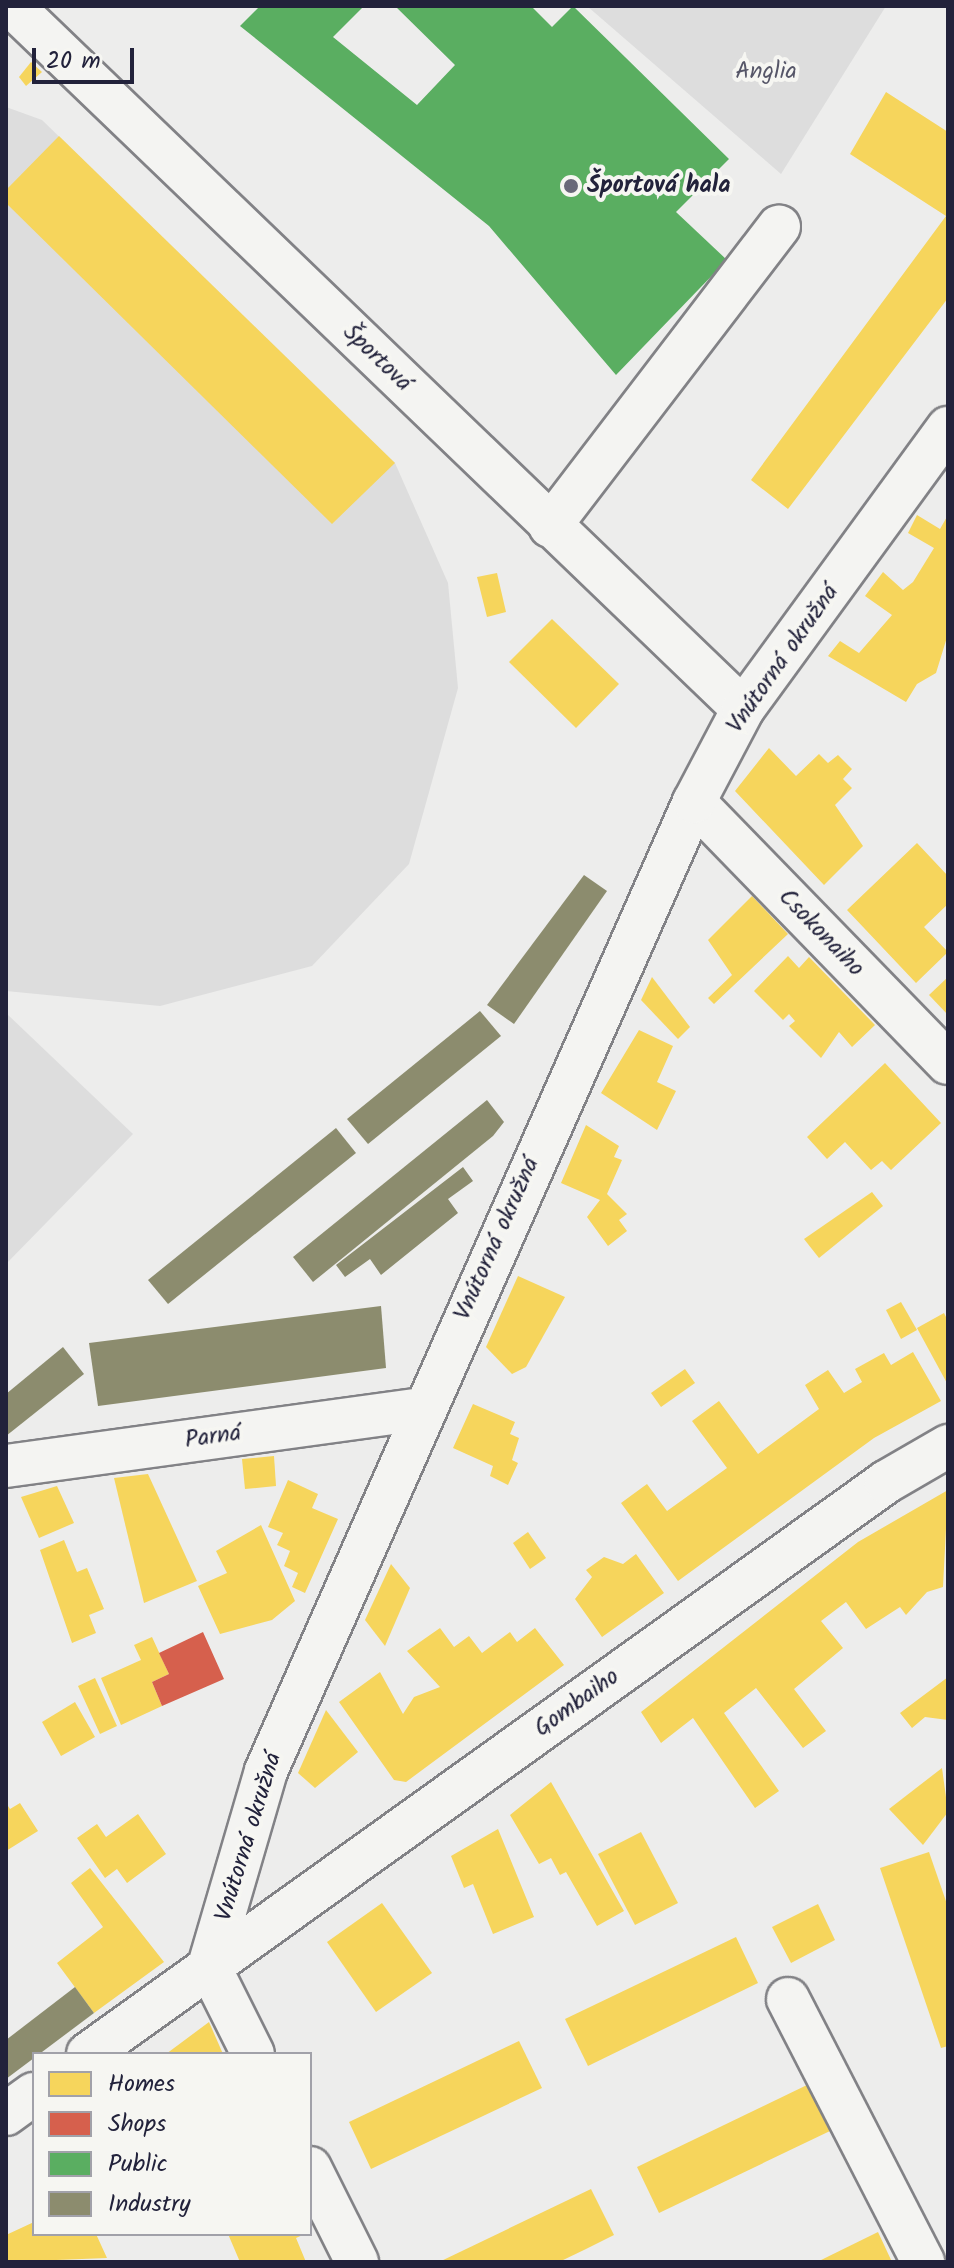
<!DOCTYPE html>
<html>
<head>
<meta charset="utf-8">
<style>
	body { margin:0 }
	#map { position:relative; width:954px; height:2268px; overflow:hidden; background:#ededec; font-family:Kalam,sans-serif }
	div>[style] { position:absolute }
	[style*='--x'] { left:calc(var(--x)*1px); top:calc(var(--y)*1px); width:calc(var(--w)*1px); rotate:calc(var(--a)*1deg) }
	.green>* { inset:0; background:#ddd }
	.homes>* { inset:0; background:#f6d55c }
	.shops>* { inset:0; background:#d6604d }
	.public>* { inset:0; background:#5aae61 }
	.industry>* { inset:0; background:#8c8c6e }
	.roads { filter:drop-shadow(2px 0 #828286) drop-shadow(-2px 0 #828286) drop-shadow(0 2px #828286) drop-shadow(0 -2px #828286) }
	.minor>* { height:42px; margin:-21px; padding:0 21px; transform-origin:21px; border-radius:21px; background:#f4f4f2 }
	.dots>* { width:22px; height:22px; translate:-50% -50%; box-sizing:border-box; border:4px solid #f6f6f2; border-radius:50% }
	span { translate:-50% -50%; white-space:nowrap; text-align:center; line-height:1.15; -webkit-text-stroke:8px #f6f6f2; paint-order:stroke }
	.park-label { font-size:24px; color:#565668 }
	.poi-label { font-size:24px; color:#22223b; font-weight:700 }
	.left { translate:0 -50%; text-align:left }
	.street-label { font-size:24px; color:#22223b }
	.frame { position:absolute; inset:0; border:8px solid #22223b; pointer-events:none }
	.legend { position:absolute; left:32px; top:2052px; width:280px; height:184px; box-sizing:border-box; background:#f6f6f2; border:2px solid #a1a1a9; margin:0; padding:10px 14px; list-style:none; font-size:24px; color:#22223b }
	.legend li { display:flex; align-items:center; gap:16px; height:40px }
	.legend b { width:40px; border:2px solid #a1a1a9 }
	.scale { position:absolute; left:32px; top:48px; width:102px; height:36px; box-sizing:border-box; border:4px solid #22223b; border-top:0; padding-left:10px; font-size:24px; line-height:28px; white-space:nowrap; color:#22223b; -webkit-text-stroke:6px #f6f6f2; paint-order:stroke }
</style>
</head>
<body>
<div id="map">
	<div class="green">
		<i style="clip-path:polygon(587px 6px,886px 6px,781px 174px)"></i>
		<i style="clip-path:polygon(6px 107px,42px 120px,395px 463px,448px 583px,458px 688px,409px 864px,312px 966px,160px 1006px,6px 991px)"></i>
		<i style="clip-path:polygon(6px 1013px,133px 1134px,6px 1264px)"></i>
	</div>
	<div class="homes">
		<i style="clip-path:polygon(31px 62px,42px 72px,26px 86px,19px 77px)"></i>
		<i style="clip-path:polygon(886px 92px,948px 132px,948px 298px,788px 509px,751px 480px,946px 216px,850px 154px)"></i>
		<i style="clip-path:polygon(59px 136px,395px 463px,332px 524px,6px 203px,6px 190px)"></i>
		<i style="clip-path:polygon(917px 515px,940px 529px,948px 515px,948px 634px,936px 673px,917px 684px,906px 702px,828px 656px,840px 641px,859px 653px,892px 615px,865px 596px,883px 572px,903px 590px,913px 582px,934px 548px,908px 533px)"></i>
		<i style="clip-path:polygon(497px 573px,506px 612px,487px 617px,477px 577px)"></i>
		<i style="clip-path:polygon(552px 619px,619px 684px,576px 728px,509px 662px)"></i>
		<i style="clip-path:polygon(769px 748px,796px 776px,819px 754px,828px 763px,838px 755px,852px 769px,843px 779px,852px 788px,835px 805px,863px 846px,824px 885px,735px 791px)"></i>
		<i style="clip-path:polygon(917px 843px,948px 876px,948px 904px,924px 927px,948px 952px,916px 983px,847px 910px)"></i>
		<i style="clip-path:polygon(752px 896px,788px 934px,714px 1004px,708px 998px,732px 975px,708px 940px)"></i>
		<i style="clip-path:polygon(788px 956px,799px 968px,809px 957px,875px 1025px,852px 1047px,839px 1032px,821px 1058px,789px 1026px,795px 1021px,789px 1014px,783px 1020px,754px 991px)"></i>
		<i style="clip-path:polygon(652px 977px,690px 1027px,678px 1039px,641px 1000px)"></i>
		<i style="clip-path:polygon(948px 977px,948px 1015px,929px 995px)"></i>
		<i style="clip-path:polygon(639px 1030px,673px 1046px,657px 1082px,676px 1091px,657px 1130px,601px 1093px)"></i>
		<i style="clip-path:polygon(885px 1063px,941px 1123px,891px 1170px,882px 1161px,871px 1170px,845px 1142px,827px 1159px,807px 1137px)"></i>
		<i style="clip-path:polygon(586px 1125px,619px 1146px,614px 1157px,622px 1160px,607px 1194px,627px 1214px,619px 1220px,627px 1231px,608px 1246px,587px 1217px,600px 1200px,561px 1183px)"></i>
		<i style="clip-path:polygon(872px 1192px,883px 1206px,819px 1258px,804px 1239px)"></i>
		<i style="clip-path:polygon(518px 1276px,565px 1297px,526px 1367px,512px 1374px,486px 1347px)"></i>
		<i style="clip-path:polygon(901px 1302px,917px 1330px,901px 1339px,886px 1310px)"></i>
		<i style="clip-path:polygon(944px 1313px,948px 1321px,948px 1385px,917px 1328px)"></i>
		<i style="clip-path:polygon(913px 1352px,941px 1401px,874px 1438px,678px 1581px,621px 1503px,647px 1484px,667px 1511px,727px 1468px,692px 1421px,719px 1401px,758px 1454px,819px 1409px,805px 1385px,828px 1370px,844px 1393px,862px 1382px,855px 1369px,884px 1353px,891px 1365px)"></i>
		<i style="clip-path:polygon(685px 1369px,695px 1383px,661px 1407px,651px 1393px)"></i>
		<i style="clip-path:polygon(473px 1404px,515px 1422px,510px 1434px,519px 1438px,512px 1460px,518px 1463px,508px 1485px,490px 1476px,493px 1466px,453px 1448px)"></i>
		<i style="clip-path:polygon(274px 1456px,276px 1486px,245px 1489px,242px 1459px)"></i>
		<i style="clip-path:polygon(148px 1474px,197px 1581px,144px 1603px,114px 1478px)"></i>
		<i style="clip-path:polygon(288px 1480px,318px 1494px,312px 1508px,338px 1519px,305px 1593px,292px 1587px,298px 1573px,284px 1566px,290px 1551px,277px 1545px,283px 1533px,268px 1527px)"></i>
		<i style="clip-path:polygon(57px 1486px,74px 1523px,39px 1538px,21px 1497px)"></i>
		<i style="clip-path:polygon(948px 1490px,943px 1587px,927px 1592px,906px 1615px,900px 1607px,866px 1629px,846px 1602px,821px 1621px,843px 1648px,794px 1689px,826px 1731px,803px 1748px,756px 1688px,724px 1713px,779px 1791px,755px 1808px,693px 1718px,661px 1743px,641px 1712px,858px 1542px)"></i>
		<i style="clip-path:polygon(261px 1525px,295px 1601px,272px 1620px,220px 1634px,198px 1586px,227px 1573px,216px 1551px)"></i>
		<i style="clip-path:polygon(528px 1532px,546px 1558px,530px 1569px,513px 1543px)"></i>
		<i style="clip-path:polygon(64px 1540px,77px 1572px,87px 1568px,104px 1609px,89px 1615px,96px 1633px,72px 1643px,40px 1550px)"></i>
		<i style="clip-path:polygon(636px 1554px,664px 1593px,602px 1637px,575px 1599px,592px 1577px,586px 1570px,604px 1557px,623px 1564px)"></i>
		<i style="clip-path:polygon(391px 1564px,410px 1588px,385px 1646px,365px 1620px)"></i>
		<i style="clip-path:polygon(440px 1628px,454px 1647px,469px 1636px,482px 1653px,510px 1632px,517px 1642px,535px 1628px,564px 1665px,406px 1782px,394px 1780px,339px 1702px,380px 1672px,403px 1714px,414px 1697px,440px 1687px,407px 1651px)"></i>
		<i style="clip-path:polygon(152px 1637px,169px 1674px,152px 1682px,162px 1706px,121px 1725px,101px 1678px,141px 1660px,134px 1645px)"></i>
		<i style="clip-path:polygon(948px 1677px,948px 1720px,925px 1717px,912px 1728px,900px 1713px)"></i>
		<i style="clip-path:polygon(95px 1678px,117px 1726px,100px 1734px,78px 1686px)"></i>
		<i style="clip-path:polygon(75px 1702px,95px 1737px,61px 1756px,42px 1722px)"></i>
		<i style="clip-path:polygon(326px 1710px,358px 1752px,315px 1788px,298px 1773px)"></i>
		<i style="clip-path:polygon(942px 1768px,948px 1812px,923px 1845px,889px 1809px)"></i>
		<i style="clip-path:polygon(551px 1782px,624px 1911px,597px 1926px,566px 1872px,560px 1875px,551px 1858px,539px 1864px,510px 1815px)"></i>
		<i style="clip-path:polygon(6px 1803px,10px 1809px,20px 1803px,38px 1831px,6px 1851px)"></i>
		<i style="clip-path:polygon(138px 1814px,166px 1854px,127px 1883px,117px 1869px,105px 1878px,77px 1838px,97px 1824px,106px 1837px)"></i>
		<i style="clip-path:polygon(498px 1829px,534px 1917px,493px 1934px,473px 1884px,464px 1888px,451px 1856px)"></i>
		<i style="clip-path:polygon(641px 1832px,678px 1903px,635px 1925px,598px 1854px)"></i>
		<i style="clip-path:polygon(929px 1852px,948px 1907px,948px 2046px,941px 2048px,880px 1868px)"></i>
		<i style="clip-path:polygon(90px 1868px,164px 1962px,94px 2013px,57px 1963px,103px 1927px,71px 1883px)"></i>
		<i style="clip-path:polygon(382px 1903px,432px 1973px,376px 2012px,327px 1942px)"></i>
		<i style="clip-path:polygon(818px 1904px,835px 1940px,791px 1963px,772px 1927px)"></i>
		<i style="clip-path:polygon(736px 1937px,758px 1983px,588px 2066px,565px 2019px)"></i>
		<i style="clip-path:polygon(209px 2022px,223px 2054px,166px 2054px)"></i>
		<i style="clip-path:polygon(519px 2041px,542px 2088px,371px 2169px,349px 2122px)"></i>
		<i style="clip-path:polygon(807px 2085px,830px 2131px,659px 2213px,637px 2167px)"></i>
		<i style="clip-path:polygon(591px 2189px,614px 2235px,586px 2249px,559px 2262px,439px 2262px)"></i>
		<i style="clip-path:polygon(34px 2222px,34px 2234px,96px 2234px,107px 2258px,6px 2262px,6px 2235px)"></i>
		<i style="clip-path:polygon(878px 2232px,892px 2262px,817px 2262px)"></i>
		<i style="clip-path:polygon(228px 2234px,305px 2234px,296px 2238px,306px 2262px,240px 2262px)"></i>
	</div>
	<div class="shops">
		<i style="clip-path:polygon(203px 1632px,224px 1679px,162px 1706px,152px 1682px,169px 1674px,159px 1653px)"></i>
	</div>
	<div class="public">
		<i style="clip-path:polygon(260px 6px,364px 6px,333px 37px,417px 105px,455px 65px,395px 6px,531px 6px,552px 27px,573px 6px,729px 159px,676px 212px,727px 260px,616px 375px,489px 226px,240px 26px)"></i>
	</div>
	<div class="industry">
		<i style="clip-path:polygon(584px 875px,607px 891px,514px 1024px,487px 1005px)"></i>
		<i style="clip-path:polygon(480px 1011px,501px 1036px,368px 1144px,347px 1119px)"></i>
		<i style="clip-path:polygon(487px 1100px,504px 1122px,493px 1136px,313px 1282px,293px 1257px)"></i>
		<i style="clip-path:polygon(336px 1128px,356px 1153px,168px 1304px,148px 1280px)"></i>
		<i style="clip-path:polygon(463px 1167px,473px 1181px,448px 1199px,458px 1213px,381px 1275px,370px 1259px,345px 1277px,336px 1265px)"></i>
		<i style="clip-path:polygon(381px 1306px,386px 1368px,98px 1406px,89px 1343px)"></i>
		<i style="clip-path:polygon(63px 1347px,84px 1374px,6px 1436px,6px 1394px)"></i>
		<i style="clip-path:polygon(75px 1987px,94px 2013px,6px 2079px,6px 2040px)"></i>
	</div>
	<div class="roads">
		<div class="minor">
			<i style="--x:12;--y:6;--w:1014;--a:43.88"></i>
			<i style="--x:550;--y:526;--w:377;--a:-52.6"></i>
			<i style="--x:694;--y:802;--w:364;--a:45.8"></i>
			<i style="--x:6;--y:1466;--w:419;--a:-7.8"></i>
			<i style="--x:209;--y:1966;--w:203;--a:-73.7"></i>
			<i style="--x:266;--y:1771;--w:1059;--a:-66.17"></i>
			<i style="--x:694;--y:802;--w:105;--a:-62.2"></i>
			<i style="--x:743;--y:709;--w:348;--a:-53.9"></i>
			<i style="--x:209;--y:1966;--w:98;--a:63.4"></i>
			<i style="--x:788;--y:1999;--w:296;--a:62.8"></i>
			<i style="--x:88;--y:2054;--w:982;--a:-35.63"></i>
			<i style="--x:886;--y:1482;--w:72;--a:-30.1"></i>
			<i style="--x:6;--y:2114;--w:34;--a:-36"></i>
			<i style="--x:310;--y:2168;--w:105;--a:63.4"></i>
		</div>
	</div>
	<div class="dots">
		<i style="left:571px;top:186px;background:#696979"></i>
	</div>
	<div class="park-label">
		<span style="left:766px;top:72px">Anglia</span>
	</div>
	<div class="poi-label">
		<span class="left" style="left:587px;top:186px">Športová hala</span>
	</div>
	<div class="street-label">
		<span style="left:377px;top:358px;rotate:44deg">Športová</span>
		<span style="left:783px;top:659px;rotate:-55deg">Vnútorná okružná</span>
		<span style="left:821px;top:933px;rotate:46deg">Csokonaiho</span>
		<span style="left:497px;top:1239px;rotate:-66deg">Vnútorná okružná</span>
		<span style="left:213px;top:1437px;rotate:-8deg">Parná</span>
		<span style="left:577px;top:1703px;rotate:-36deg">Gombaiho</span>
		<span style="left:249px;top:1837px;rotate:-73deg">Vnútorná okružná</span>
	</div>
	<div class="frame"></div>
	<ul class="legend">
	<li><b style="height:22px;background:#f6d55c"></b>Homes</li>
	<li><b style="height:22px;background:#d6604d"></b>Shops</li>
	<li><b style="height:22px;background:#5aae61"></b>Public</li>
	<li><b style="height:22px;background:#8c8c6e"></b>Industry</li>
	</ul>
	<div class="scale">20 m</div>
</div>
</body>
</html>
